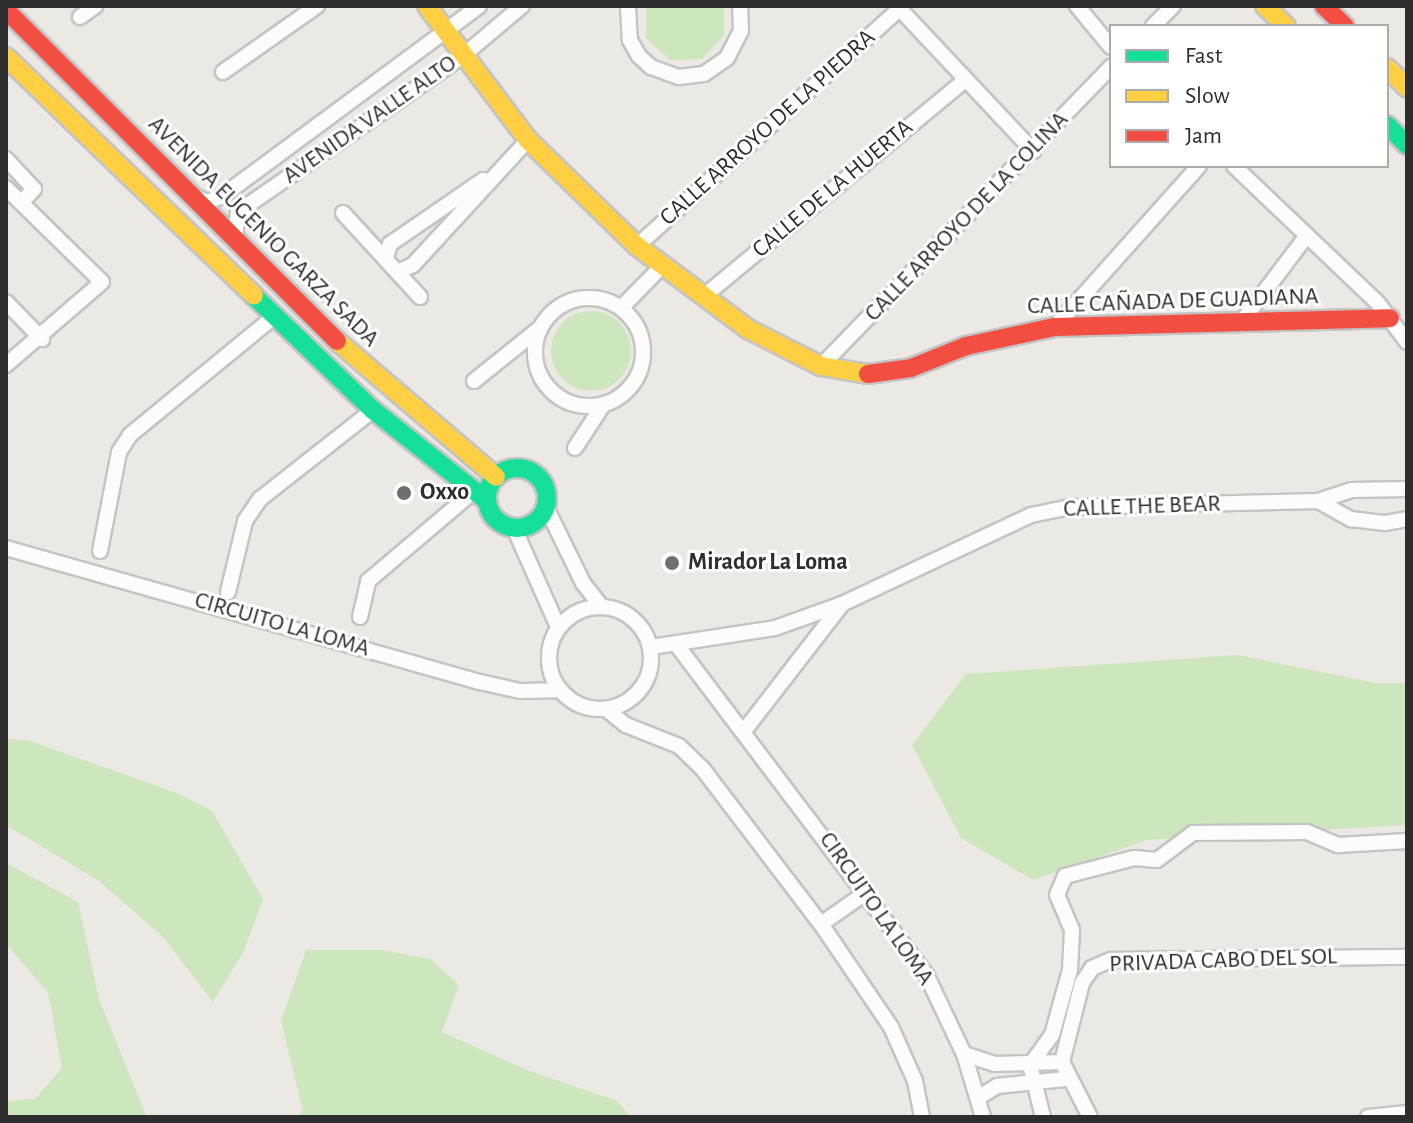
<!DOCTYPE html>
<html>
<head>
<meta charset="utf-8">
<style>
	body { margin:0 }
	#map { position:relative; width:1413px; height:1123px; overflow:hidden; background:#ece8e4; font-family:"Alegreya Sans",sans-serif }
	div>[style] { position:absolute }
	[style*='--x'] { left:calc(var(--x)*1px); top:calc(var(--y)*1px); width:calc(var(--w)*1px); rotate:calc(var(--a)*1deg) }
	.green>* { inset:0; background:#cee6be }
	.round { border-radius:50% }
	.roads { filter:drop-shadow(2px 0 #c5c4c5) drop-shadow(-2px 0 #c5c4c5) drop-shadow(0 2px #c5c4c5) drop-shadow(0 -2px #c5c4c5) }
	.street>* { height:14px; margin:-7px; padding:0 7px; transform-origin:7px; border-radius:7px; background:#fcfcfb }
	.street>.ring { margin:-7px; padding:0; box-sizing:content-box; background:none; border:14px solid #fcfcfb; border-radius:50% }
	.fast>* { height:18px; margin:-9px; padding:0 9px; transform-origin:9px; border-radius:9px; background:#16e098 }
	.fast>.ring { margin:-9px; padding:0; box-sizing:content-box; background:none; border:18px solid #16e098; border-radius:50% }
	.slow>* { height:18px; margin:-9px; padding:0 9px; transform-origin:9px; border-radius:9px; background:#ffcf43 }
	.jam>* { height:18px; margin:-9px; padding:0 9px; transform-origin:9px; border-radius:9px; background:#f24e42 }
	.dots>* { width:22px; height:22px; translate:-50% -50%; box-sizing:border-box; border:4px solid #fff; border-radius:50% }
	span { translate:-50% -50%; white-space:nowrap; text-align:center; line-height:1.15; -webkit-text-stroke:6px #fff; paint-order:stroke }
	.street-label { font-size:24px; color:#2e2e2e }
	.poi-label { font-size:24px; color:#2e2e2e; font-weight:700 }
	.left { translate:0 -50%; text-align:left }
	.frame { position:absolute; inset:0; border:8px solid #2e2e2e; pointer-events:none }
	.legend { position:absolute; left:1109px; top:24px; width:280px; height:144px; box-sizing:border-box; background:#fff; border:2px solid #ababab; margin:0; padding:10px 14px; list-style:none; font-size:24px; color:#2e2e2e }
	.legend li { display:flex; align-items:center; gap:16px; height:40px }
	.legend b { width:40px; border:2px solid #ababab }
</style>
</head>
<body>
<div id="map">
	<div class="green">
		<i style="clip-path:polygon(646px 6px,724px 6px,724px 35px,702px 59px,670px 60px,646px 38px)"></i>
		<i class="round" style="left:551px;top:311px;width:80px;height:80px"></i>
		<i style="clip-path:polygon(1238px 655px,1376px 683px,1407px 683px,1407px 825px,1147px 840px,1033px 880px,961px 838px,912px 745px,966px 674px)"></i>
		<i style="clip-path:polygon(6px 739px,30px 741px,174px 792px,212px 811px,263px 899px,244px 951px,213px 1002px,162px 936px,99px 881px,6px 825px)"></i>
		<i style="clip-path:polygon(6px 863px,78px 902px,99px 999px,146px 1115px,6px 1117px,6px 1101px,35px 1099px,62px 1068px,48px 992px,6px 944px)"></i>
		<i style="clip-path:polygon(306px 950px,383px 950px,430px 959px,459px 985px,442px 1032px,527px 1070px,617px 1101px,631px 1117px,295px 1117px,303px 1111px,281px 1021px)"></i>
	</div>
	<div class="roads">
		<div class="street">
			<i style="--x:628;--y:6;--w:34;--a:87"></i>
			<i style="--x:630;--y:40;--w:18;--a:61"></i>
			<i style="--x:639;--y:56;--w:16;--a:43"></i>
			<i style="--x:651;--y:67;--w:30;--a:20"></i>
			<i style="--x:679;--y:77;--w:25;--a:-7"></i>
			<i style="--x:704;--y:74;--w:28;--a:-35"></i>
			<i style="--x:727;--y:58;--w:30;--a:-63"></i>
			<i style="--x:741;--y:31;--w:25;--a:-92"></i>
			<i style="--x:897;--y:6;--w:199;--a:46.8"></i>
			<i style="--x:1077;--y:6;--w:53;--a:50.3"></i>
			<i style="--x:80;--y:17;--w:19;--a:-36"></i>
			<i style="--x:1153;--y:26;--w:28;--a:-45"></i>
			<i style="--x:223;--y:72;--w:115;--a:-35.1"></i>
			<i style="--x:6;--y:159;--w:41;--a:47"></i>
			<i style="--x:34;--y:189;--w:19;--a:133"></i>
			<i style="--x:1234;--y:166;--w:197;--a:43.6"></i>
			<i style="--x:1377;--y:302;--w:50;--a:53.1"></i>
			<i style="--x:6;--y:188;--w:134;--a:44.4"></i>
			<i style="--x:102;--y:282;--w:127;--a:139.2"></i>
			<i style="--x:196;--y:197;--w:12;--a:24"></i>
			<i style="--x:207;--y:202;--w:15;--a:-20"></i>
			<i style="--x:221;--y:197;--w:321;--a:-36.5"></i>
			<i style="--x:343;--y:213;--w:114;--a:47.5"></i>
			<i style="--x:235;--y:239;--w:27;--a:-84"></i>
			<i style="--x:238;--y:212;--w:277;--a:-34.8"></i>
			<i style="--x:465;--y:54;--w:75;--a:-40.1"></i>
			<i style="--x:637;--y:246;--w:353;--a:-42.1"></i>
			<i style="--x:386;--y:257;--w:14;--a:-73"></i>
			<i style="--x:390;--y:244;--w:113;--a:-34.5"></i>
			<i style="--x:400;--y:271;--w:14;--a:-25"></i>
			<i style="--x:413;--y:265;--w:170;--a:-47.4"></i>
			<i style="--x:703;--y:297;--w:339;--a:-39.6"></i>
			<i class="ring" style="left:535px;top:298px;width:94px;height:94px"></i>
			<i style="--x:6;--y:302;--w:52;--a:45.8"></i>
			<i style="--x:621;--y:308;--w:59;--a:-45.7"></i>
			<i style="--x:1240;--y:324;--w:108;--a:-52.9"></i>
			<i style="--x:1055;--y:327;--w:216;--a:-48.2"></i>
			<i style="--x:821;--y:366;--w:417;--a:-45.9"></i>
			<i style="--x:474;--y:381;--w:85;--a:-38.8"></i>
			<i style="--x:575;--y:448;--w:51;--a:-56.9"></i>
			<i style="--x:1318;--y:501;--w:38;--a:29"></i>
			<i style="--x:1351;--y:519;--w:34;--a:7"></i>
			<i style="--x:1385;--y:523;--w:22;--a:-10"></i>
			<i style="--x:546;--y:507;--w:85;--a:64"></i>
			<i style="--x:583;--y:583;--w:29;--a:52"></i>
			<i style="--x:514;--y:528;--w:108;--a:66"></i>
			<i style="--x:6;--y:548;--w:493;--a:15.8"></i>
			<i style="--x:480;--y:682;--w:41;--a:12.7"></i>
			<i style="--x:520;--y:691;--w:39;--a:-1"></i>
			<i style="--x:100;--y:551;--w:101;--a:-79.1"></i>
			<i style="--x:119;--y:452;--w:20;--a:-57"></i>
			<i style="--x:130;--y:435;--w:188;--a:-39.4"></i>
			<i style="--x:228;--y:592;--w:73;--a:-76.5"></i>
			<i style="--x:245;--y:521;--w:27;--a:-56"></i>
			<i style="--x:260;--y:499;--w:144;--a:-38.2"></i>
			<i class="ring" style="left:549px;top:607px;width:88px;height:88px"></i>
			<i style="--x:360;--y:617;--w:37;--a:-77"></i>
			<i style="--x:368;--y:581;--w:138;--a:-40.3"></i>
			<i style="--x:676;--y:644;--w:414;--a:52.9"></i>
			<i style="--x:926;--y:974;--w:89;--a:64.6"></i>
			<i style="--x:964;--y:1054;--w:66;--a:73.2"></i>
			<i style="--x:651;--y:647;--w:125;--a:-8.7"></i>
			<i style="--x:775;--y:628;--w:71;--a:-19.7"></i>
			<i style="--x:842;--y:604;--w:209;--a:-25.2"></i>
			<i style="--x:1031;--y:515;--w:41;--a:-11.3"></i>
			<i style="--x:1071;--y:507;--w:247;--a:-1.4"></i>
			<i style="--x:1318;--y:501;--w:35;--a:-18"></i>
			<i style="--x:1351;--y:490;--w:56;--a:-1"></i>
			<i style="--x:606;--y:709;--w:26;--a:39"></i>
			<i style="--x:626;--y:725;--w:57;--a:21.6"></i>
			<i style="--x:679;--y:746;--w:32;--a:44"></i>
			<i style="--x:702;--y:768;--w:196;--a:52.7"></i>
			<i style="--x:821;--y:924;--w:125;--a:55.8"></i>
			<i style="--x:891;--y:1027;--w:59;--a:66"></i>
			<i style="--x:915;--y:1081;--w:37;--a:79"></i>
			<i style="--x:744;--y:731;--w:160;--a:-52.3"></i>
			<i style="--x:821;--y:924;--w:56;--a:-34.8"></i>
			<i style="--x:964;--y:1054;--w:32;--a:18"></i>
			<i style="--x:994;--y:1064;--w:68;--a:-1.7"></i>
			<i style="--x:979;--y:1097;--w:21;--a:-31"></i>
			<i style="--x:997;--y:1086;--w:69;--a:-5.8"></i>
			<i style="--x:1043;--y:1117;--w:54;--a:-104"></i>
			<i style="--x:1030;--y:1065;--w:37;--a:-54"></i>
			<i style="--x:1052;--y:1035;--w:67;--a:-74.5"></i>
			<i style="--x:1070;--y:970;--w:40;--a:-87.1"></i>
			<i style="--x:1072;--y:930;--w:38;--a:-113"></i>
			<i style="--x:1057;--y:895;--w:21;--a:-67"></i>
			<i style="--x:1065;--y:876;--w:71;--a:-14.6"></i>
			<i style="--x:1134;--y:858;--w:23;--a:5"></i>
			<i style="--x:1157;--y:860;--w:45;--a:-36.9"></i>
			<i style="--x:1193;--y:833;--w:114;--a:-0.5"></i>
			<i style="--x:1307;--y:832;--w:34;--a:23"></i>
			<i style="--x:1338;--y:845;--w:69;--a:-3.3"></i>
			<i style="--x:1090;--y:1117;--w:62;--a:-117"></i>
			<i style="--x:1062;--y:1062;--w:81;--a:-75.8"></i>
			<i style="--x:1082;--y:983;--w:18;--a:-56"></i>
			<i style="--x:1092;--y:968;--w:21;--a:-23"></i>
			<i style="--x:1111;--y:960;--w:296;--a:-0.6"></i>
			<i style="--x:1368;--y:1117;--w:39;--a:-6"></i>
		</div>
		<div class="fast">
			<i style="--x:1387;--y:125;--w:28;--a:45"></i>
			<i style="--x:254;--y:296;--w:165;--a:43.8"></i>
			<i style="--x:373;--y:410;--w:146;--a:38.6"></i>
			<i class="ring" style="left:487px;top:468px;width:42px;height:42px"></i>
		</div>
		<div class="slow">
			<i style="--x:427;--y:6;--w:168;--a:53"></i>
			<i style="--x:528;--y:140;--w:152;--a:44.2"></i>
			<i style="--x:637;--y:246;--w:139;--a:36.8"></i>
			<i style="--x:748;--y:329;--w:82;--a:26.9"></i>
			<i style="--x:821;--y:366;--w:48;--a:9.7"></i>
			<i style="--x:1265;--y:6;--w:29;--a:44"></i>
			<i style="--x:6;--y:57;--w:344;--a:43.9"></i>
			<i style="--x:1387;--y:68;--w:28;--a:44"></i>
			<i style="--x:337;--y:341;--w:209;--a:40.5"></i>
		</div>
		<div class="jam">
			<i style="--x:1324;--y:6;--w:29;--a:44"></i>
			<i style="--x:6;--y:10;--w:468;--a:45"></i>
			<i style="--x:868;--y:374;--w:43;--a:-7.9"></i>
			<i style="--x:911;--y:368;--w:59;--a:-21.8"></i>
			<i style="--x:966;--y:346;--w:91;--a:-12.1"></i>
			<i style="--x:1055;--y:327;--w:335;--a:-1.5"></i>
		</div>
	</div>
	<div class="dots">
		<i style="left:404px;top:493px;background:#706f6e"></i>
		<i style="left:672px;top:563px;background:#706f6e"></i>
	</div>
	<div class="street-label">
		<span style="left:370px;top:120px;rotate:-35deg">AVENIDA VALLE ALTO</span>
		<span style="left:768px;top:128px;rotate:-42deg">CALLE ARROYO DE LA PIEDRA</span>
		<span style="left:833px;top:189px;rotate:-40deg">CALLE DE LA HUERTA</span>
		<span style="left:967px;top:217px;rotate:-46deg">CALLE ARROYO DE LA COLINA</span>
		<span style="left:263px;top:232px;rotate:45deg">AVENIDA EUGENIO GARZA SADA</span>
		<span style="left:1173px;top:302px;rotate:-2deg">CALLE CAÑADA DE GUADIANA</span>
		<span style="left:1142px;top:507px;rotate:-2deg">CALLE THE BEAR</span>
		<span style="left:282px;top:625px;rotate:16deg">CIRCUITO LA LOMA</span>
		<span style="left:876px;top:909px;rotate:55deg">CIRCUITO LA LOMA</span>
		<span style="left:1223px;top:961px;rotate:-2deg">PRIVADA CABO DEL SOL</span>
	</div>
	<div class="poi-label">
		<span class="left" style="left:420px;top:493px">Oxxo</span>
		<span class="left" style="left:688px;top:563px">Mirador La Loma</span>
	</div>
	<div class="frame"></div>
	<ul class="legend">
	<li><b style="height:10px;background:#16e098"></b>Fast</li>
	<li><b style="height:10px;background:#ffcf43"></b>Slow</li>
	<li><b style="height:10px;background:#f24e42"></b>Jam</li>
	</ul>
</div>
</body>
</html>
